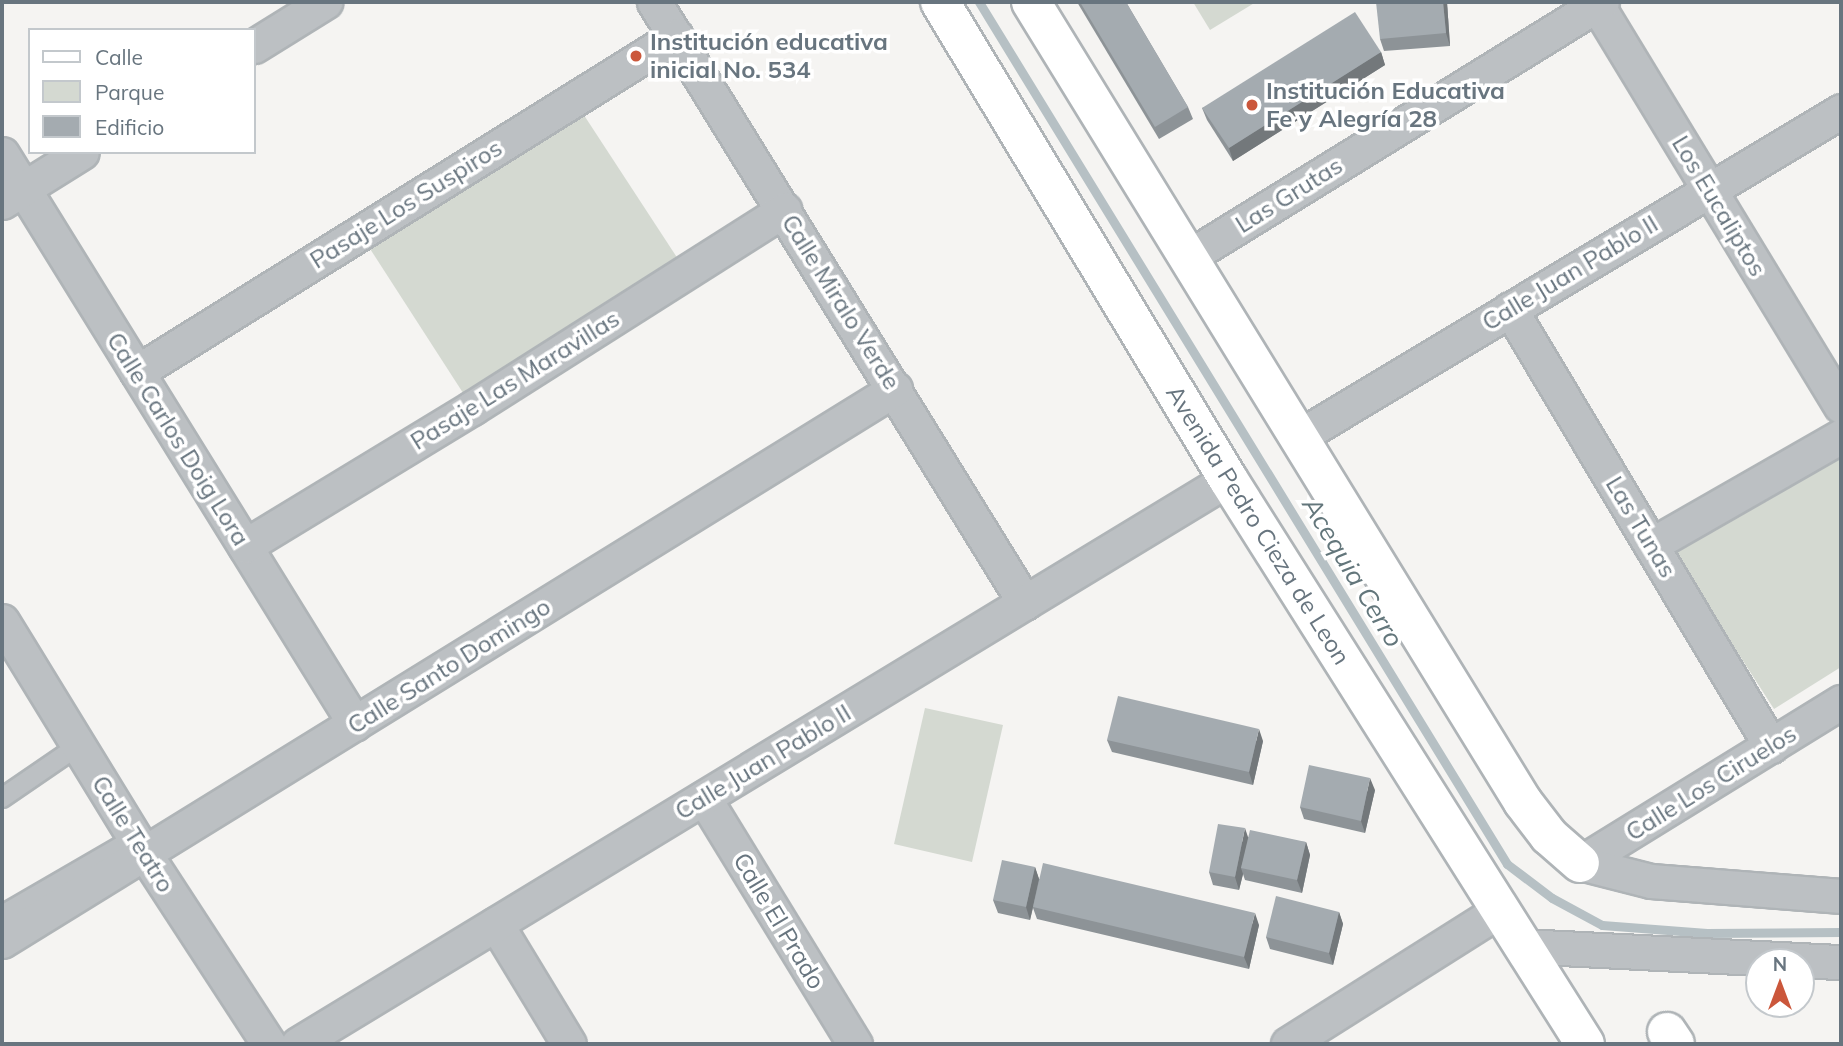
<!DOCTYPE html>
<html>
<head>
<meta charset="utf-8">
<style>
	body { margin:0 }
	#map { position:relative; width:1843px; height:1046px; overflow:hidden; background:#f5f4f2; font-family:Mulish,sans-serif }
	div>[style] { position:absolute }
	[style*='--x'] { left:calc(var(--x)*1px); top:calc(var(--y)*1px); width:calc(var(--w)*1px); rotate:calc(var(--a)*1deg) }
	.green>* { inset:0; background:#d4d9d1 }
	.stream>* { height:9px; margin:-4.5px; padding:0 4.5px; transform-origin:4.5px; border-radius:4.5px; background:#b6c0c4 }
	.roads { filter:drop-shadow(2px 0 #afb4b7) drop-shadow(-2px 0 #afb4b7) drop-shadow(0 2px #afb4b7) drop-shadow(0 -2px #afb4b7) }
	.lane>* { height:18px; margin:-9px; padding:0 9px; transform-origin:9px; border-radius:9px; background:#bcc0c3 }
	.street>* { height:33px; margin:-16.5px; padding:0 16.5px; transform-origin:16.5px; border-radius:16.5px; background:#bcc0c3 }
	.secondary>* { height:38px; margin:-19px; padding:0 19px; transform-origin:19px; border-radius:19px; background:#fff }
	.wall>* { inset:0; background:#8d9397 }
	.shaded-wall>* { inset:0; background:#73787b }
	.building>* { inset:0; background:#a4abb0 }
	.dots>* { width:19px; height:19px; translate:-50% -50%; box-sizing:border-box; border:4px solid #fff; border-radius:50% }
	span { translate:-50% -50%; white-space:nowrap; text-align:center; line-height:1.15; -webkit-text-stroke:7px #fff; paint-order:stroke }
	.poi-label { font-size:24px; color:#68757f; font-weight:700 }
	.left { translate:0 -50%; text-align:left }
	.street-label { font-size:24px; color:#68757f }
	.water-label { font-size:26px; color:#63767b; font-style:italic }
	.frame { position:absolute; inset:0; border:4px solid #68757f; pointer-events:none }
	.legend { position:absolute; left:28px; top:28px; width:228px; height:126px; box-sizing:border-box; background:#fff; border:2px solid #c3c8cc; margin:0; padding:9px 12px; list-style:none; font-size:21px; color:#68757f }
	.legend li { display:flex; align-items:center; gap:14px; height:35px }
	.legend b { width:35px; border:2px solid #c3c8cc }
	.north { position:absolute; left:1745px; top:948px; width:70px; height:70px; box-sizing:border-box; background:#fff; border:2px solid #c3c8cc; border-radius:50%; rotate:0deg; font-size:19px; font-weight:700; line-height:28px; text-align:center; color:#68757f }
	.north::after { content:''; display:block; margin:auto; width:24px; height:32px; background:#cb573b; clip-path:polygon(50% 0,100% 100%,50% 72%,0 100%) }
</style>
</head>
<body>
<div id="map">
	<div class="green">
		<i style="clip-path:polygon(1193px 2px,1256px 2px,1210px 30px)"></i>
		<i style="clip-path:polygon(578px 106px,678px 259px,465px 396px,365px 241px)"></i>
		<i style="clip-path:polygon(1837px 453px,1841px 461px,1841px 667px,1774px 709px,1671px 549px)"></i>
		<i style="clip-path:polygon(925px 708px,1003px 725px,972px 862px,894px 844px)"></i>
	</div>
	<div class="stream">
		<i style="--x:979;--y:2;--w:1011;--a:58.51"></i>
		<i style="--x:1507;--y:864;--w:56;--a:37.1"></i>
		<i style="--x:1552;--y:898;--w:57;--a:28.4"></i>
		<i style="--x:1602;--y:925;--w:105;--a:4.4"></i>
		<i style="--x:1707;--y:933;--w:134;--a:-0.4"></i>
	</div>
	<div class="roads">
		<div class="lane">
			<i style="--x:2;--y:798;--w:92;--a:-34.4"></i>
			<i style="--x:2;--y:915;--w:154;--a:-30.1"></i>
		</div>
		<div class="street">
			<i style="--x:654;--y:2;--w:706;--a:58.31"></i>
			<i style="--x:1597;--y:5;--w:469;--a:58.7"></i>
			<i style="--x:254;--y:46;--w:84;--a:-31.8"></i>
			<i style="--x:2;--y:154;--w:670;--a:58.23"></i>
			<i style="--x:2;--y:202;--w:94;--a:-32"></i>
			<i style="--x:1190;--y:256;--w:484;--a:-31.7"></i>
			<i style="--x:1510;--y:309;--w:509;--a:59.15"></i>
			<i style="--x:137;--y:372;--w:635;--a:-31.94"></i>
			<i style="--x:1300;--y:436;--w:631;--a:-30.99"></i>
			<i style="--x:1651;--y:545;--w:219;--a:-29.8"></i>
			<i style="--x:245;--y:546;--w:266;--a:-31.3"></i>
			<i style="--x:472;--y:408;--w:370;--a:-32.4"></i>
			<i style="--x:2;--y:621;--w:273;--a:58.5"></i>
			<i style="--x:145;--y:854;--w:227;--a:56.9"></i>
			<i style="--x:704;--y:798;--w:289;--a:58.5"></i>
			<i style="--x:1580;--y:863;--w:307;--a:-31.7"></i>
			<i style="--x:1580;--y:863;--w:73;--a:14.2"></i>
			<i style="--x:1651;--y:881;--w:191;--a:4.5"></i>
			<i style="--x:496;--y:924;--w:140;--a:58.7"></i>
			<i style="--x:2;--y:941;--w:1050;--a:-31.72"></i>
			<i style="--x:1522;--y:946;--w:319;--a:2.9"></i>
			<i style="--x:298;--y:1044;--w:1088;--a:-31.28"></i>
			<i style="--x:1288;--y:1044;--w:249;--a:-32.3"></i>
		</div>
		<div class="secondary">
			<i style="--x:940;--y:2;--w:557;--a:58.88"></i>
			<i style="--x:1228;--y:479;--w:668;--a:57.71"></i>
			<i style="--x:1031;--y:2;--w:939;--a:58.41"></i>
			<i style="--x:1523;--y:802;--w:43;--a:52.6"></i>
			<i style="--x:1549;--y:836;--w:41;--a:41.1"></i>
			<i style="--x:1667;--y:1032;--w:14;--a:56"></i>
		</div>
	</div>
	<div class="wall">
		<i style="clip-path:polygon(1077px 2px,1126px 2px,1188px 107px,1193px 119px,1159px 139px)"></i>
		<i style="clip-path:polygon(1447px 2px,1450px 46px,1384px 51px,1380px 39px)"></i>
		<i style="clip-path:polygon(1381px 52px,1385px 65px,1233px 161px,1207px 120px,1202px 108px)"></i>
		<i style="clip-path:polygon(1107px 740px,1263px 741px,1253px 785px,1112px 752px)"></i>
		<i style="clip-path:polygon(1375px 790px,1365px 833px,1304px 819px,1300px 807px)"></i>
		<i style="clip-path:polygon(1248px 837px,1306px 842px,1310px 855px,1302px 893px,1245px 880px,1243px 874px,1239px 890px,1213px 885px,1209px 872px)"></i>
		<i style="clip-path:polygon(1035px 867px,1039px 879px,1259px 925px,1249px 969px,1037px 919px,1033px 908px,1030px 920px,998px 913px,993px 900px)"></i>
		<i style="clip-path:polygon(1339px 912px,1343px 924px,1333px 965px,1270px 949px,1266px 937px)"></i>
	</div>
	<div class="shaded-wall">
		<i style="clip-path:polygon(1443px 2px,1447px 2px,1450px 46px,1446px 33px)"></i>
		<i style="clip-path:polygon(1381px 52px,1385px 65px,1233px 161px,1229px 148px)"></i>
		<i style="clip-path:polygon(1259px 729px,1263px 741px,1253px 785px,1249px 772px)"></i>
		<i style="clip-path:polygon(1370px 778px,1375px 790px,1365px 833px,1361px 821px)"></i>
		<i style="clip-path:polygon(1245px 828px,1249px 840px,1241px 868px,1243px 874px,1239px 890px,1235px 877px)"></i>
		<i style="clip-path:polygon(1306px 842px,1310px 855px,1302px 893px,1297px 880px)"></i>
		<i style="clip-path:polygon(1035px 867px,1039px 879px,1030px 920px,1026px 907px)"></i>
		<i style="clip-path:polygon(1339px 912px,1343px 924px,1333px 965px,1329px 953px)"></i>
		<i style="clip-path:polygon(1255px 913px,1259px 925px,1249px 969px,1244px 957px)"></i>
	</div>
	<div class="building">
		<i style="clip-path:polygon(1080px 2px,1126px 2px,1188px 107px,1155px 127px)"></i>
		<i style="clip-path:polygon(1376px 2px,1443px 2px,1446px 33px,1380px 39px)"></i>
		<i style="clip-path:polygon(1355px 12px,1381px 52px,1229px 148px,1202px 108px)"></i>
		<i style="clip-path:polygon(1118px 696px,1259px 729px,1249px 772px,1107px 740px)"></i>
		<i style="clip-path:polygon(1309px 765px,1370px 778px,1361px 821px,1300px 807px)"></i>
		<i style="clip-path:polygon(1218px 824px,1245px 828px,1235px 877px,1209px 872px)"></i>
		<i style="clip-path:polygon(1250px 830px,1306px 842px,1297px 880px,1241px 868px)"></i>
		<i style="clip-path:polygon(1002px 860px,1035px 867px,1026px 907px,993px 900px)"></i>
		<i style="clip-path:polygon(1043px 863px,1255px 913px,1244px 957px,1033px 907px)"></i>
		<i style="clip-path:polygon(1276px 896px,1339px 912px,1329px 953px,1266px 937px)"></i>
	</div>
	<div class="dots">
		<i style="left:636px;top:56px;background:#cb573b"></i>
		<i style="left:1252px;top:105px;background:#cb573b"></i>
	</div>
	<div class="poi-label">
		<span class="left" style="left:650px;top:56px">Institución educativa<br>inicial No. 534</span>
		<span class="left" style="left:1266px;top:105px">Institución Educativa<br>Fe y Alegría 28</span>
	</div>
	<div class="street-label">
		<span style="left:1289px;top:195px;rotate:-32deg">Las Grutas</span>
		<span style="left:406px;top:204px;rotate:-32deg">Pasaje Los Suspiros</span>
		<span style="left:1719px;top:206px;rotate:59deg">Los Eucaliptos</span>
		<span style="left:1570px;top:273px;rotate:-31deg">Calle Juan Pablo II</span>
		<span style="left:841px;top:302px;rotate:58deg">Calle Miralo Verde</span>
		<span style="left:515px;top:380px;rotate:-32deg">Pasaje Las Maravillas</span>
		<span style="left:178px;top:439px;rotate:58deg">Calle Carlos Doig Lora</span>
		<span style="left:1258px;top:525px;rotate:58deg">Avenida Pedro Cieza de Leon</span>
		<span style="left:1641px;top:527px;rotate:59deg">Las Tunas</span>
		<span style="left:449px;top:666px;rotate:-32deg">Calle Santo Domingo</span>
		<span style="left:763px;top:762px;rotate:-31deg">Calle Juan Pablo II</span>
		<span style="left:1711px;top:783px;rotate:-32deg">Calle Los Ciruelos</span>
		<span style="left:133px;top:834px;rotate:58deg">Calle Teatro</span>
		<span style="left:779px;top:921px;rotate:59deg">Calle El Prado</span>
	</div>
	<div class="water-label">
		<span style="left:1353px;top:572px;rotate:59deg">Acequia Cerro</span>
	</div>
	<div class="frame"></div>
	<ul class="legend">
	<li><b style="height:9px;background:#fff"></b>Calle</li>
	<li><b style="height:19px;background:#d4d9d1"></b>Parque</li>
	<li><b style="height:19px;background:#a4abb0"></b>Edificio</li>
	</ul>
	<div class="north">N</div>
</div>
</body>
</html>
